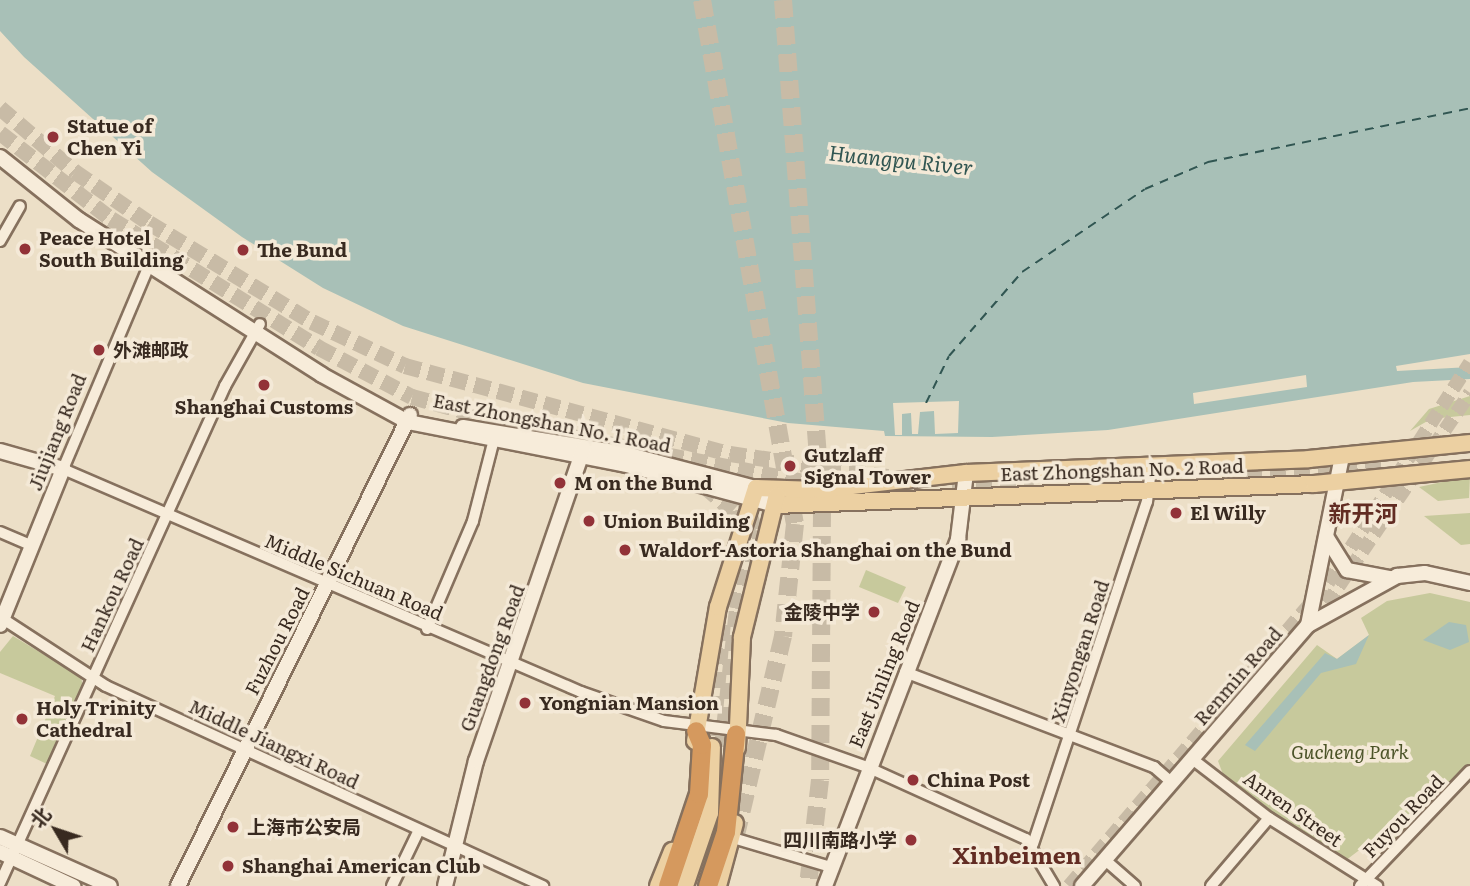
<!DOCTYPE html>
<html>
<head>
<meta charset="utf-8">
<style>
	body { margin:0 }
	#map { position:relative; width:1470px; height:886px; overflow:hidden; background:#ecdfc7; font-family:Literata,"Noto Sans SC",serif }
	div>[style] { position:absolute }
	[style*='--x'] { left:calc(var(--x)*1px); top:calc(var(--y)*1px); width:calc(var(--w)*1px); rotate:calc(var(--a)*1deg) }
	.green>* { inset:0; background:#c7c99c }
	.water>* { inset:0; background:#a8c0b7 }
	.pier>* { inset:0; background:#ecdfc7 }
	.ferry>* { height:2px; margin-top:-1px; transform-origin:0; background:repeating-linear-gradient(90deg,#315652 0 9px,transparent 0 16px) }
	.secondary-tunnel>* { height:14px; margin-top:-7px; transform-origin:0; background:repeating-linear-gradient(90deg,#c8bba6 0 14px,transparent 0 21px) }
	.primary-tunnel>* { height:16px; margin-top:-8px; transform-origin:0; background:repeating-linear-gradient(90deg,#c8bba6 0 16px,transparent 0 24px) }
	.highway-tunnel>* { height:18px; margin-top:-9px; transform-origin:0; background:repeating-linear-gradient(90deg,#c8bba6 0 18px,transparent 0 27px) }
	.roads { filter:drop-shadow(2px 0 #86715e) drop-shadow(-2px 0 #86715e) drop-shadow(0 2px #86715e) drop-shadow(0 -2px #86715e) }
	.street>* { height:10px; margin:-5px; padding:0 5px; transform-origin:5px; border-radius:5px; background:#f7ecda }
	.secondary>* { height:14px; margin:-7px; padding:0 7px; transform-origin:7px; border-radius:7px; background:#f7ecda }
	.primary>* { height:16px; margin:-8px; padding:0 8px; transform-origin:8px; border-radius:8px; background:#ecd0a2 }
	.highway>* { height:18px; margin:-9px; padding:0 9px; transform-origin:9px; border-radius:9px; background:#d5995e }
	.dots>* { width:19px; height:19px; translate:-50% -50%; box-sizing:border-box; border:4px solid #f4e9d7; border-radius:50% }
	span { translate:-50% -50%; white-space:nowrap; text-align:center; line-height:1.15; -webkit-text-stroke:7px #f4e9d7; paint-order:stroke }
	.poi-label { font-size:19px; color:#382a20; font-weight:700 }
	.left { translate:0 -50%; text-align:left }
	.right { translate:-100% -50%; text-align:right }
	.street-label { font-size:19px; color:#382a20 }
	.park-label { font-size:19px; color:#4b5328; font-style:italic }
	.water-label { font-size:21px; color:#315652; font-style:italic }
	.quarter-label { font-size:23px; color:#622c23; font-weight:700 }
	.north { position:absolute; left:21px; top:795px; width:70px; height:70px; -webkit-text-stroke:5px #f4e9d7; paint-order:stroke; rotate:309deg; font-size:19px; font-weight:700; line-height:28px; text-align:center; color:#382a20 }
	.north::after { content:''; display:block; margin:auto; width:24px; height:32px; background:#382a20; clip-path:polygon(50% 0,100% 100%,50% 72%,0 100%) }
</style>
</head>
<body>
<div id="map">
	<div class="green">
		<i style="clip-path:polygon(1470px 396px,1470px 415px,1431px 419px,1410px 431px,1429px 409px)"></i>
		<i style="clip-path:polygon(1470px 476px,1469px 498px,1438px 501px,1419px 487px)"></i>
		<i style="clip-path:polygon(1470px 513px,1470px 544px,1461px 545px,1424px 516px)"></i>
		<i style="clip-path:polygon(866px 570px,906px 587px,898px 603px,859px 587px)"></i>
		<i style="clip-path:polygon(1430px 593px,1470px 602px,1470px 765px,1388px 850px,1366px 845px,1341px 864px,1227px 785px,1218px 761px,1317px 645px,1337px 659px,1369px 635px,1361px 618px,1387px 601px)"></i>
		<i style="clip-path:polygon(13px 636px,81px 677px,83px 687px,47px 764px,30px 756px,55px 696px,0 673px,0 652px)"></i>
	</div>
	<div class="water">
		<i style="clip-path:polygon(0 0,1470px 0,1470px 379px,1413px 382px,1108px 430px,992px 437px,885px 436px,884px 431px,788px 423px,583px 383px,403px 326px,323px 288px,242px 237px,152px 172px,24px 57px,0 31px)"></i>
		<i style="clip-path:polygon(1449px 622px,1466px 625px,1469px 642px,1450px 650px,1423px 640px)"></i>
		<i style="clip-path:polygon(1369px 635px,1356px 664px,1321px 673px,1255px 751px,1245px 745px,1325px 653px,1337px 659px)"></i>
	</div>
	<div class="pier">
		<i style="clip-path:polygon(1470px 354px,1470px 367px,1397px 371px,1396px 366px)"></i>
		<i style="clip-path:polygon(1306px 375px,1307px 387px,1194px 404px,1193px 393px)"></i>
		<i style="clip-path:polygon(959px 401px,958px 433px,935px 434px,934px 411px,920px 412px,918px 434px,912px 434px,911px 413px,902px 414px,902px 435px,895px 435px,893px 403px)"></i>
	</div>
	<div class="ferry">
		<i style="--x:926;--y:403;--w:52;--a:-63.9"></i>
		<i style="--x:949;--y:356;--w:111;--a:-49"></i>
		<i style="--x:1022;--y:272;--w:148;--a:-34"></i>
		<i style="--x:1145;--y:189;--w:69;--a:-23.2"></i>
		<i style="--x:1208;--y:162;--w:268;--a:-11.6"></i>
	</div>
	<div class="secondary-tunnel">
		<i style="--x:1315;--y:621;--w:276;--a:-55.8"></i>
		<i style="--x:1069;--y:886;--w:399;--a:-49.5"></i>
		<i style="--x:1328;--y:583;--w:262;--a:-57.2"></i>
	</div>
	<div class="primary-tunnel">
		<i style="--x:0;--y:108;--w:99;--a:40.5"></i>
		<i style="--x:75;--y:172;--w:90;--a:34.6"></i>
		<i style="--x:149;--y:223;--w:191;--a:31.3"></i>
		<i style="--x:312;--y:322;--w:103;--a:25.3"></i>
		<i style="--x:405;--y:366;--w:337;--a:15.2"></i>
		<i style="--x:730;--y:454;--w:167;--a:8.3"></i>
		<i style="--x:0;--y:133;--w:140;--a:37.8"></i>
		<i style="--x:111;--y:219;--w:245;--a:31.8"></i>
		<i style="--x:319;--y:348;--w:105;--a:27.8"></i>
		<i style="--x:412;--y:397;--w:118;--a:15.2"></i>
		<i style="--x:526;--y:428;--w:294;--a:11"></i>
		<i style="--x:1246;--y:479;--w:138;--a:-4.1"></i>
		<i style="--x:704;--y:486;--w:38;--a:41"></i>
		<i style="--x:733;--y:511;--w:29;--a:76"></i>
		<i style="--x:952;--y:491;--w:82;--a:-2.8"></i>
		<i style="--x:713;--y:736;--w:114;--a:-85"></i>
		<i style="--x:722;--y:747;--w:139;--a:-83.8"></i>
		<i style="--x:737;--y:609;--w:81;--a:-77.2"></i>
		<i style="--x:755;--y:530;--w:29;--a:-110"></i>
	</div>
	<div class="highway-tunnel">
		<i style="--x:702;--y:0;--w:532;--a:79.94"></i>
		<i style="--x:795;--y:524;--w:113;--a:96.1"></i>
		<i style="--x:783;--y:636;--w:209;--a:103.3"></i>
		<i style="--x:783;--y:0;--w:510;--a:85.62"></i>
		<i style="--x:822;--y:509;--w:271;--a:90.4"></i>
		<i style="--x:820;--y:780;--w:107;--a:96.5"></i>
	</div>
	<div class="roads">
		<div class="street">
			<i style="--x:0;--y:241;--w:40;--a:-60.3"></i>
			<i style="--x:153;--y:256;--w:231;--a:112.9"></i>
			<i style="--x:63;--y:469;--w:564;--a:23.29"></i>
			<i style="--x:581;--y:692;--w:88;--a:19.3"></i>
			<i style="--x:664;--y:721;--w:113;--a:7.1"></i>
			<i style="--x:776;--y:735;--w:96;--a:19.4"></i>
			<i style="--x:867;--y:767;--w:175;--a:24.4"></i>
			<i style="--x:1026;--y:839;--w:55;--a:59.2"></i>
			<i style="--x:0;--y:532;--w:34;--a:23"></i>
			<i style="--x:0;--y:617;--w:126;--a:33.1"></i>
			<i style="--x:106;--y:686;--w:481;--a:24.6"></i>
			<i style="--x:427;--y:629;--w:117;--a:-66.9"></i>
			<i style="--x:473;--y:521;--w:81;--a:-75.6"></i>
			<i style="--x:905;--y:672;--w:267;--a:20.9"></i>
			<i style="--x:1154;--y:767;--w:21;--a:41"></i>
			<i style="--x:1191;--y:758;--w:98;--a:37.6"></i>
			<i style="--x:1269;--y:818;--w:128;--a:32.2"></i>
			<i style="--x:733;--y:838;--w:102;--a:16.5"></i>
			<i style="--x:1033;--y:844;--w:360;--a:-71.6"></i>
			<i style="--x:1147;--y:502;--w:35;--a:-83"></i>
			<i style="--x:1104;--y:859;--w:41;--a:41.1"></i>
			<i style="--x:0;--y:883;--w:546;--a:-65.64"></i>
			<i style="--x:225;--y:386;--w:71;--a:-60.6"></i>
			<i style="--x:392;--y:886;--w:62;--a:-64.3"></i>
			<i style="--x:1211;--y:886;--w:89;--a:-49.5"></i>
			<i style="--x:1360;--y:886;--w:159;--a:-46.3"></i>
		</div>
		<div class="secondary">
			<i style="--x:0;--y:157;--w:101;--a:38.6"></i>
			<i style="--x:79;--y:220;--w:288;--a:32.5"></i>
			<i style="--x:322;--y:375;--w:98;--a:28.7"></i>
			<i style="--x:408;--y:422;--w:219;--a:11.1"></i>
			<i style="--x:623;--y:464;--w:157;--a:15.1"></i>
			<i style="--x:463;--y:427;--w:165;--a:9.4"></i>
			<i style="--x:626;--y:454;--w:134;--a:14.7"></i>
			<i style="--x:0;--y:451;--w:66;--a:15.9"></i>
			<i style="--x:63;--y:469;--w:168;--a:112"></i>
			<i style="--x:1327;--y:538;--w:38;--a:58"></i>
			<i style="--x:1347;--y:570;--w:44;--a:10.5"></i>
			<i style="--x:1308;--y:625;--w:172;--a:-78.6"></i>
			<i style="--x:0;--y:837;--w:120;--a:24"></i>
			<i style="--x:0;--y:852;--w:81;--a:25"></i>
			<i style="--x:178;--y:886;--w:525;--a:-63.78"></i>
			<i style="--x:445;--y:886;--w:129;--a:-76.1"></i>
			<i style="--x:476;--y:761;--w:331;--a:-71"></i>
			<i style="--x:825;--y:886;--w:372;--a:-69"></i>
			<i style="--x:958;--y:539;--w:66;--a:-83.1"></i>
			<i style="--x:1082;--y:886;--w:345;--a:-49.1"></i>
			<i style="--x:1308;--y:625;--w:102;--a:-28.8"></i>
			<i style="--x:1397;--y:576;--w:28;--a:-6"></i>
			<i style="--x:1425;--y:573;--w:46;--a:12.5"></i>
		</div>
		<div class="primary">
			<i style="--x:775;--y:505;--w:539;--a:-2.23"></i>
			<i style="--x:1314;--y:484;--w:157;--a:-5.5"></i>
			<i style="--x:695;--y:741;--w:136;--a:-80.3"></i>
			<i style="--x:718;--y:607;--w:125;--a:-72.3"></i>
			<i style="--x:756;--y:488;--w:62;--a:1.8"></i>
			<i style="--x:818;--y:490;--w:149;--a:-6.6"></i>
			<i style="--x:966;--y:473;--w:343;--a:-2.3"></i>
			<i style="--x:1309;--y:459;--w:162;--a:-5.7"></i>
			<i style="--x:737;--y:748;--w:111;--a:-87.4"></i>
			<i style="--x:742;--y:637;--w:146;--a:-76.2"></i>
			<i style="--x:658;--y:886;--w:38;--a:-68"></i>
			<i style="--x:685;--y:886;--w:77;--a:-71.1"></i>
			<i style="--x:710;--y:813;--w:66;--a:-88.3"></i>
			<i style="--x:718;--y:886;--w:65;--a:-74.9"></i>
		</div>
		<div class="highway">
			<i style="--x:668;--y:886;--w:97;--a:-71.4"></i>
			<i style="--x:699;--y:794;--w:49;--a:-86.5"></i>
			<i style="--x:702;--y:745;--w:15;--a:-113"></i>
			<i style="--x:708;--y:886;--w:57;--a:-71.6"></i>
			<i style="--x:726;--y:832;--w:98;--a:-84.1"></i>
		</div>
	</div>
	<div class="dots">
		<i style="left:53px;top:137px;background:#923238"></i>
		<i style="left:25px;top:249px;background:#923238"></i>
		<i style="left:243px;top:250px;background:#923238"></i>
		<i style="left:99px;top:350px;background:#923238"></i>
		<i style="left:264px;top:385px;background:#923238"></i>
		<i style="left:790px;top:466px;background:#923238"></i>
		<i style="left:560px;top:483px;background:#923238"></i>
		<i style="left:1176px;top:513px;background:#923238"></i>
		<i style="left:589px;top:521px;background:#923238"></i>
		<i style="left:625px;top:550px;background:#923238"></i>
		<i style="left:874px;top:612px;background:#923238"></i>
		<i style="left:525px;top:703px;background:#923238"></i>
		<i style="left:22px;top:719px;background:#923238"></i>
		<i style="left:913px;top:780px;background:#923238"></i>
		<i style="left:233px;top:827px;background:#923238"></i>
		<i style="left:911px;top:840px;background:#923238"></i>
		<i style="left:228px;top:866px;background:#923238"></i>
	</div>
	<div class="poi-label">
		<span class="left" style="left:67px;top:137px">Statue of<br>Chen Yi</span>
		<span class="left" style="left:39px;top:249px">Peace Hotel<br>South Building</span>
		<span class="left" style="left:257px;top:250px">The Bund</span>
		<span class="left" style="left:113px;top:350px">外滩邮政</span>
		<span style="left:264px;top:407px">Shanghai Customs</span>
		<span class="left" style="left:804px;top:466px">Gutzlaff<br>Signal Tower</span>
		<span class="left" style="left:574px;top:483px">M on the Bund</span>
		<span class="left" style="left:1190px;top:513px">El Willy</span>
		<span class="left" style="left:603px;top:521px">Union Building</span>
		<span class="left" style="left:639px;top:550px">Waldorf-Astoria Shanghai on the Bund</span>
		<span class="right" style="left:860px;top:612px">金陵中学</span>
		<span class="left" style="left:539px;top:703px">Yongnian Mansion</span>
		<span class="left" style="left:36px;top:719px">Holy Trinity<br>Cathedral</span>
		<span class="left" style="left:927px;top:780px">China Post</span>
		<span class="left" style="left:247px;top:827px">上海市公安局</span>
		<span class="right" style="left:897px;top:840px">四川南路小学</span>
		<span class="left" style="left:242px;top:866px">Shanghai American Club</span>
	</div>
	<div class="street-label">
		<span style="left:552px;top:423px;rotate:11deg">East Zhongshan No. 1 Road</span>
		<span style="left:57px;top:432px;rotate:-68deg">Jiujiang Road</span>
		<span style="left:1122px;top:470px;rotate:-2deg">East Zhongshan No. 2 Road</span>
		<span style="left:354px;top:577px;rotate:23deg">Middle Sichuan Road</span>
		<span style="left:112px;top:595px;rotate:-65deg">Hankou Road</span>
		<span style="left:277px;top:641px;rotate:-63deg">Fuzhou Road</span>
		<span style="left:1080px;top:651px;rotate:-72deg">Xinyongan Road</span>
		<span style="left:492px;top:658px;rotate:-70deg">Guangdong Road</span>
		<span style="left:884px;top:674px;rotate:-68deg">East Jinling Road</span>
		<span style="left:1238px;top:676px;rotate:-49deg">Renmin Road</span>
		<span style="left:274px;top:744px;rotate:25deg">Middle Jiangxi Road</span>
		<span style="left:1293px;top:809px;rotate:35deg">Anren Street</span>
		<span style="left:1403px;top:816px;rotate:-46deg">Fuyou Road</span>
	</div>
	<div class="park-label">
		<span style="left:1350px;top:752px">Gucheng Park</span>
	</div>
	<div class="water-label">
		<span style="left:901px;top:159px;rotate:6deg">Huangpu River</span>
	</div>
	<div class="quarter-label">
		<span style="left:1363px;top:512px">新开河</span>
		<span style="left:1017px;top:854px">Xinbeimen</span>
	</div>
	<div class="north">北</div>
</div>
</body>
</html>
